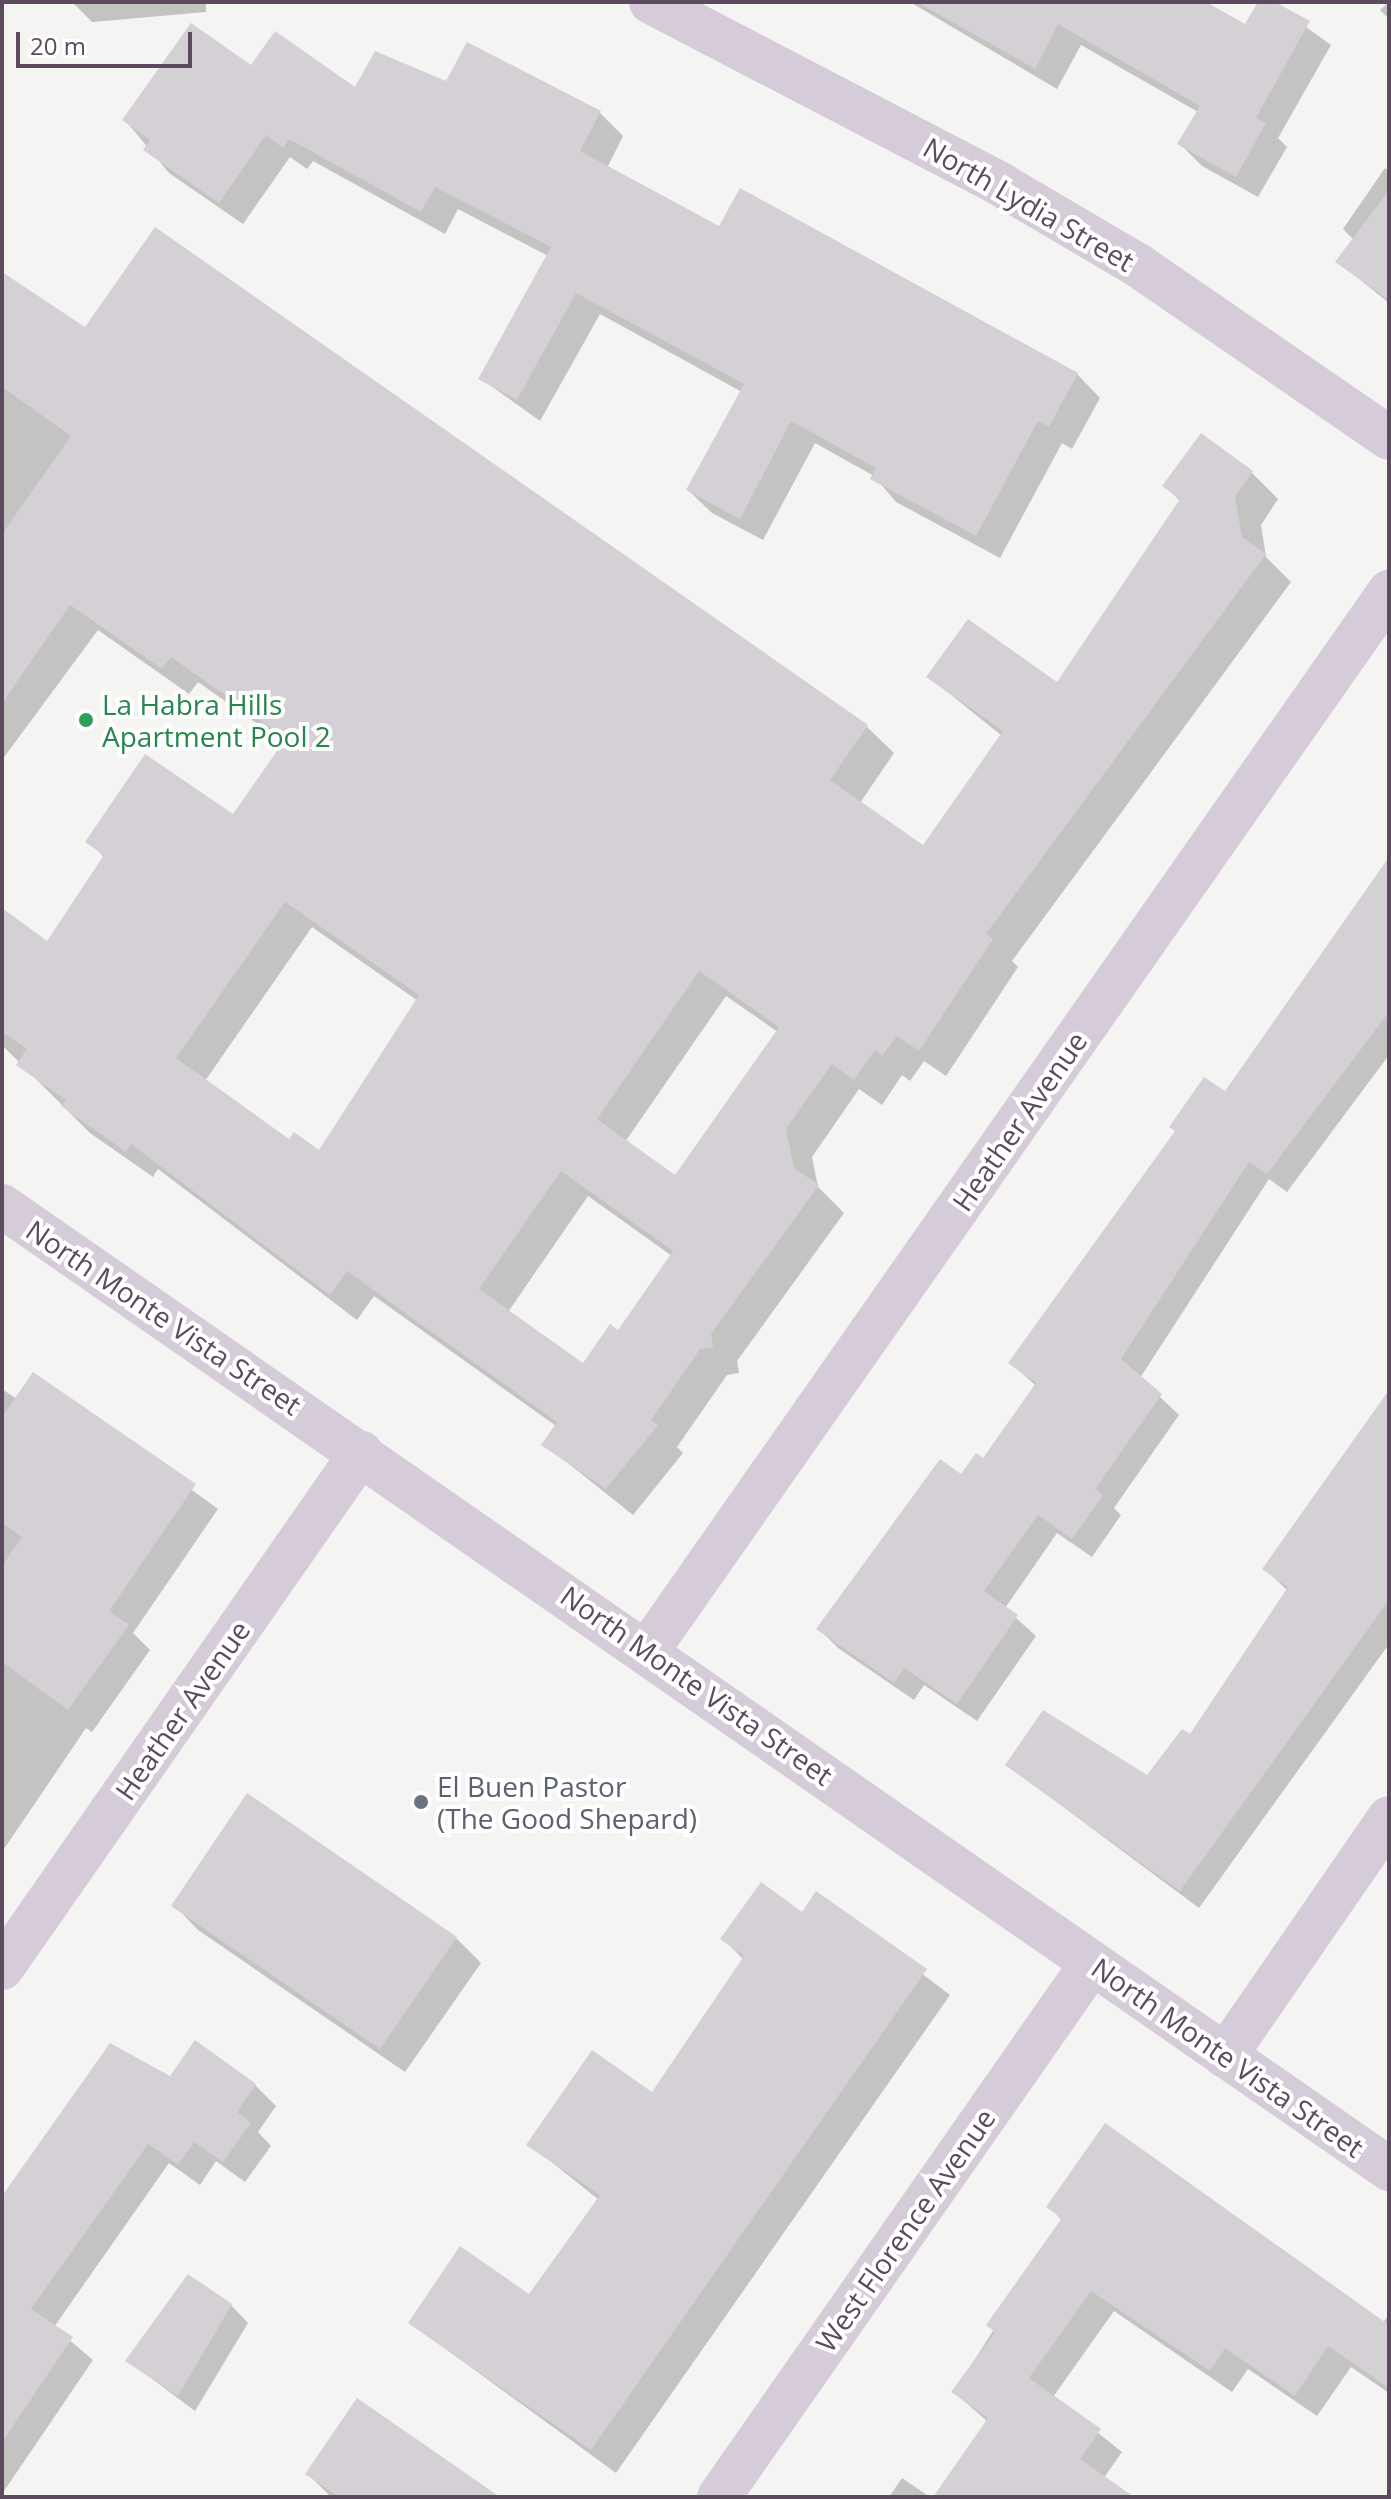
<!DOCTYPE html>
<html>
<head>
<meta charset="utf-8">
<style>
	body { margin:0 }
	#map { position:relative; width:1391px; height:2499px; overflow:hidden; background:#f4f4f3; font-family:"Open Sans",sans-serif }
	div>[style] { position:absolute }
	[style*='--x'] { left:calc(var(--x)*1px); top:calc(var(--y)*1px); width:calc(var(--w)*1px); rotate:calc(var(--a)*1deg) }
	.shadow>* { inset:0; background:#0003 }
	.building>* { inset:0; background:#d5cfd6 }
	.minor>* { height:44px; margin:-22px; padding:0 22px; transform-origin:22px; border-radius:22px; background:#d6cbd8 }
	.dots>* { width:22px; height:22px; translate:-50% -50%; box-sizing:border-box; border:4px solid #fff; border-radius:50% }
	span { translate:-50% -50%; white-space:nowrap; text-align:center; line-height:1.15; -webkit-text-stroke:8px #fff; paint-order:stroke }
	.street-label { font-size:28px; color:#5c4b5f }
	.leisure-label { font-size:28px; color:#27864d }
	.left { translate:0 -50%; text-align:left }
	.worship-label { font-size:28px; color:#5b616d }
	.frame { position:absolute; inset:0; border:4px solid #5c4b5f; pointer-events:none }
	.scale { position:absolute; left:16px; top:32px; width:176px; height:36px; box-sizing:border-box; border:4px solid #5c4b5f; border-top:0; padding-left:10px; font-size:24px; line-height:28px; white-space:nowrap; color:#5c4b5f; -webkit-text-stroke:6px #fff; paint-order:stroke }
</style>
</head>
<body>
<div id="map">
	<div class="shadow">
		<i style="clip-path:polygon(72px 2px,206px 2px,206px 12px,92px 22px)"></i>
		<i style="clip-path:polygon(910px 2px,1202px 2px,1246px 26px,1260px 2px,1271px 2px,1331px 45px,1278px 138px,1287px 147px,1258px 197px,1202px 166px,1180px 144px,1198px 112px,1081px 45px,1057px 89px)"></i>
		<i style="clip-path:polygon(1389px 2px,1389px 19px,1380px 10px)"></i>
		<i style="clip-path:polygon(468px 45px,600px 113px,623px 136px,607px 168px,720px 229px,1077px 374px,1100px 398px,1072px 449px,1062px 443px,1000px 558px,896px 502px,874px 476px,815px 443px,763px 540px,712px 513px,688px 490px,742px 392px,600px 314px,540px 421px,480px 378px,548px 256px,458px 209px,445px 234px,313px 161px,307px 169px,290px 157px,243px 224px,169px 173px,125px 120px,252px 68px,355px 90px,447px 84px)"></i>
		<i style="clip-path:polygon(1385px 168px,1389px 171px,1389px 303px,1338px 262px,1354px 240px,1343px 229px)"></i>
		<i style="clip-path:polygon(evenodd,156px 230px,867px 727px,894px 753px,860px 803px,924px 848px,1002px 736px,929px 677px,1057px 685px,1181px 502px,1165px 486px,1252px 473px,1278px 499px,1261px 525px,1266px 557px,1291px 582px,1012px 961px,1018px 967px,946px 1076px,924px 1061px,910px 1081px,902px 1075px,882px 1105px,859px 1089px,812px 1157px,818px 1187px,844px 1213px,737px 1361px,739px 1373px,727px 1375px,677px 1447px,683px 1453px,633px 1515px,544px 1444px,556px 1426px,374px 1296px,357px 1320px,158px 1169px,153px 1177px,90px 1133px,2px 1045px,2px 910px,48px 943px,105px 858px,88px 841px,233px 816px,285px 743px,198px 682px,189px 694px,98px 630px,2px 760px,2px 272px,85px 330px,156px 230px,312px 927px,418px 1001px,320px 1153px,290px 1141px,205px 1081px,312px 927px,156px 230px,726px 996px,778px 1032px,676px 1178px,625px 1142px,726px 996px,156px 230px,588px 1196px,672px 1256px,619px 1333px,584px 1365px,508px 1312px,588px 1196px)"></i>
		<i style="clip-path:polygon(1389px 934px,1389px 1055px,1287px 1192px,1269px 1179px,1140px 1378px,1179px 1415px,1114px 1508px,1121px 1515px,1092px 1557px,1057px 1533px,1005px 1608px,1036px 1636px,977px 1721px,924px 1685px,914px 1700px,838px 1648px,819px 1629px,984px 1461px,1036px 1386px,1011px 1363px,1225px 1094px)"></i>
		<i style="clip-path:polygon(34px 1375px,218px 1509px,133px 1633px,150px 1650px,92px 1732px,86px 1728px,2px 1852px,2px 1389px,17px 1399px)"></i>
		<i style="clip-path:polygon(1389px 1393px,1389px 1644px,1199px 1908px,1007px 1765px,1148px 1778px,1190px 1737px,1288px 1591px,1265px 1569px)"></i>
		<i style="clip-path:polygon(817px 1894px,950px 1995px,616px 2473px,410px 2323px,529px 2297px,599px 2200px,529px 2144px,652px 2095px,744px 1960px,722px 1938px,802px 1914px)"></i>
		<i style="clip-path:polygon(174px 1905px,456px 1938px,481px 1963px,405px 2072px,198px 1930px)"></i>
		<i style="clip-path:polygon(170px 2079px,255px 2085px,276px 2106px,258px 2132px,271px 2146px,245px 2182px,216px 2161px,200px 2185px,169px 2163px,54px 2327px,93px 2360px,2px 2494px,2px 2200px)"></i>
		<i style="clip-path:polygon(1049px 2207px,1383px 2323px,1389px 2314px,1389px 2393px,1351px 2367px,1317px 2416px,1248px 2369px,1232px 2392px,1114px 2311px,1053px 2397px,1122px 2452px,1103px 2479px,1121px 2497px,935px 2497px,988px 2422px,954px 2392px,1063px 2221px)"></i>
		<i style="clip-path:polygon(231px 2305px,248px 2323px,195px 2411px,128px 2361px)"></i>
		<i style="clip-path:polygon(308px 2474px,497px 2497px,331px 2497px)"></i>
		<i style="clip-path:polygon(902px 2478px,930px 2497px,889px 2497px)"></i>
	</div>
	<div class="building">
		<i style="clip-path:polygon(917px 2px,1206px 2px,1245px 24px,1258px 2px,1275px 2px,1310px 21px,1256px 118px,1266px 123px,1236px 177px,1177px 144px,1200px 106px,1058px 24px,1035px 69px)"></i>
		<i style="clip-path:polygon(191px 23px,251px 65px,275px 31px,355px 87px,375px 51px,446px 81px,467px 42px,601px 111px,580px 151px,719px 226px,740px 188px,1078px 373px,1049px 427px,1038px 421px,976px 536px,870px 479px,876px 468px,791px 421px,740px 519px,686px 490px,744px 384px,576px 293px,517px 400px,478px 379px,551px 247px,435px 187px,421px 212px,289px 139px,283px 148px,266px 135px,219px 203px,143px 150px,150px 140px,122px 120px)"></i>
		<i style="clip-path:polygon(1389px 190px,1389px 300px,1335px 262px)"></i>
		<i style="clip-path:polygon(evenodd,155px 227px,868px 725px,830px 780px,923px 845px,1003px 731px,926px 677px,968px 619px,1057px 682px,1180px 499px,1162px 486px,1201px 433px,1253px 471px,1235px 497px,1242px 537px,1266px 554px,986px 934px,993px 939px,919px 1051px,897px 1036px,882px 1056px,875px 1050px,854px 1080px,832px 1064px,786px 1129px,794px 1168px,819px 1185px,711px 1334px,713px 1347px,700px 1349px,651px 1420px,658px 1425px,606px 1489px,541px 1445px,557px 1422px,347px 1271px,330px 1295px,131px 1144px,126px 1152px,61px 1106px,66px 1100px,16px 1065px,27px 1049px,2px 1032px,2px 908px,47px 941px,104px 855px,85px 842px,145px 754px,233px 814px,286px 738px,171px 657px,162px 669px,70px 605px,2px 703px,2px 534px,71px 436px,2px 387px,2px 272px,85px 327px,155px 227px,285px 902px,419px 995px,319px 1150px,294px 1132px,289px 1139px,176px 1058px,285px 902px,155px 227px,699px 971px,779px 1027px,675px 1175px,597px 1119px,699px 971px,155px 227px,561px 1171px,673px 1251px,618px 1330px,610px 1324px,583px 1363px,479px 1289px,561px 1171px)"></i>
		<i style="clip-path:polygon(1389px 857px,1389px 1012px,1267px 1174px,1249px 1162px,1121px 1359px,1162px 1394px,1095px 1489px,1103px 1495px,1072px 1539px,1038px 1515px,984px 1591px,1018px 1615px,957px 1704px,904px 1668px,894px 1683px,816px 1629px,940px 1459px,961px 1474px,976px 1453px,983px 1458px,1036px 1383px,1008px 1363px,1175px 1131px,1169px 1127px,1204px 1077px,1225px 1091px)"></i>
		<i style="clip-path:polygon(33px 1372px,196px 1484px,109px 1611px,129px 1625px,68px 1710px,2px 1662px,2px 1566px,22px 1537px,2px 1523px,2px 1417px)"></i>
		<i style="clip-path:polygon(1389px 1390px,1389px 1600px,1180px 1891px,1005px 1765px,1043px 1710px,1147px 1775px,1182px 1729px,1190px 1734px,1288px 1587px,1262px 1569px)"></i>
		<i style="clip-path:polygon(247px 1793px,457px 1937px,380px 2049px,171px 1906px)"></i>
		<i style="clip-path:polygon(761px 1882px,802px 1912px,816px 1891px,927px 1969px,591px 2450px,408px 2323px,460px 2246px,529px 2294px,600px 2195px,526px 2145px,592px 2050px,652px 2092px,744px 1956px,720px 1939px)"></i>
		<i style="clip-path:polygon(195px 2040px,256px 2084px,237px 2112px,251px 2123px,223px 2162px,194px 2142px,178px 2165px,148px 2144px,31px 2309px,73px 2337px,2px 2442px,2px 2196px,110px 2043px,170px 2076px)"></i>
		<i style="clip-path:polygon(1105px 2123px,1389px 2325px,1389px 2388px,1328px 2346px,1295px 2396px,1225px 2348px,1210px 2371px,1091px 2291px,1029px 2378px,1101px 2429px,1080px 2459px,1134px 2497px,933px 2497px,988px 2418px,951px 2392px,995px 2332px,986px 2325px,1062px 2218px,1046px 2207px)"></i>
		<i style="clip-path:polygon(188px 2274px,232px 2304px,178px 2396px,125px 2361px)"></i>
		<i style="clip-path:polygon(357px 2398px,500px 2497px,339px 2497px,305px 2474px)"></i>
	</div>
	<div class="minor">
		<i style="--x:651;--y:2;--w:394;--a:27.5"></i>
		<i style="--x:1000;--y:184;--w:161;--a:30.5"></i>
		<i style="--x:1139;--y:266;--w:303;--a:34.5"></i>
		<i style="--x:2;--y:1206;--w:1689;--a:34.77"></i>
		<i style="--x:648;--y:1650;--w:1292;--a:-54.99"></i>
		<i style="--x:2;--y:1968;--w:628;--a:-55.12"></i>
		<i style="--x:1225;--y:2056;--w:289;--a:-55.4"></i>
		<i style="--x:719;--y:2497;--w:651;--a:-55.07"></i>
	</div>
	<div class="dots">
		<i style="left:86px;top:720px;background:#2e9e5b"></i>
		<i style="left:421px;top:1802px;background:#6b7280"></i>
	</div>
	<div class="street-label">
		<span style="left:1029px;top:204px;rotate:30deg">North Lydia Street</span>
		<span style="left:1019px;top:1121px;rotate:-55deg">Heather Avenue</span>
		<span style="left:164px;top:1317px;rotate:34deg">North Monte Vista Street</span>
		<span style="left:697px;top:1685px;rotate:35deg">North Monte Vista Street</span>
		<span style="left:182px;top:1710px;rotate:-55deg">Heather Avenue</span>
		<span style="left:1228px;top:2057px;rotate:35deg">North Monte Vista Street</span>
		<span style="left:905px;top:2230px;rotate:-55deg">West Florence Avenue</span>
	</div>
	<div class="leisure-label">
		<span class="left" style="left:102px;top:720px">La Habra Hills<br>Apartment Pool 2</span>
	</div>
	<div class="worship-label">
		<span class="left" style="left:437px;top:1802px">El Buen Pastor<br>(The Good Shepard)</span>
	</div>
	<div class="frame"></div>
	<div class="scale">20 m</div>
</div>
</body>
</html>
